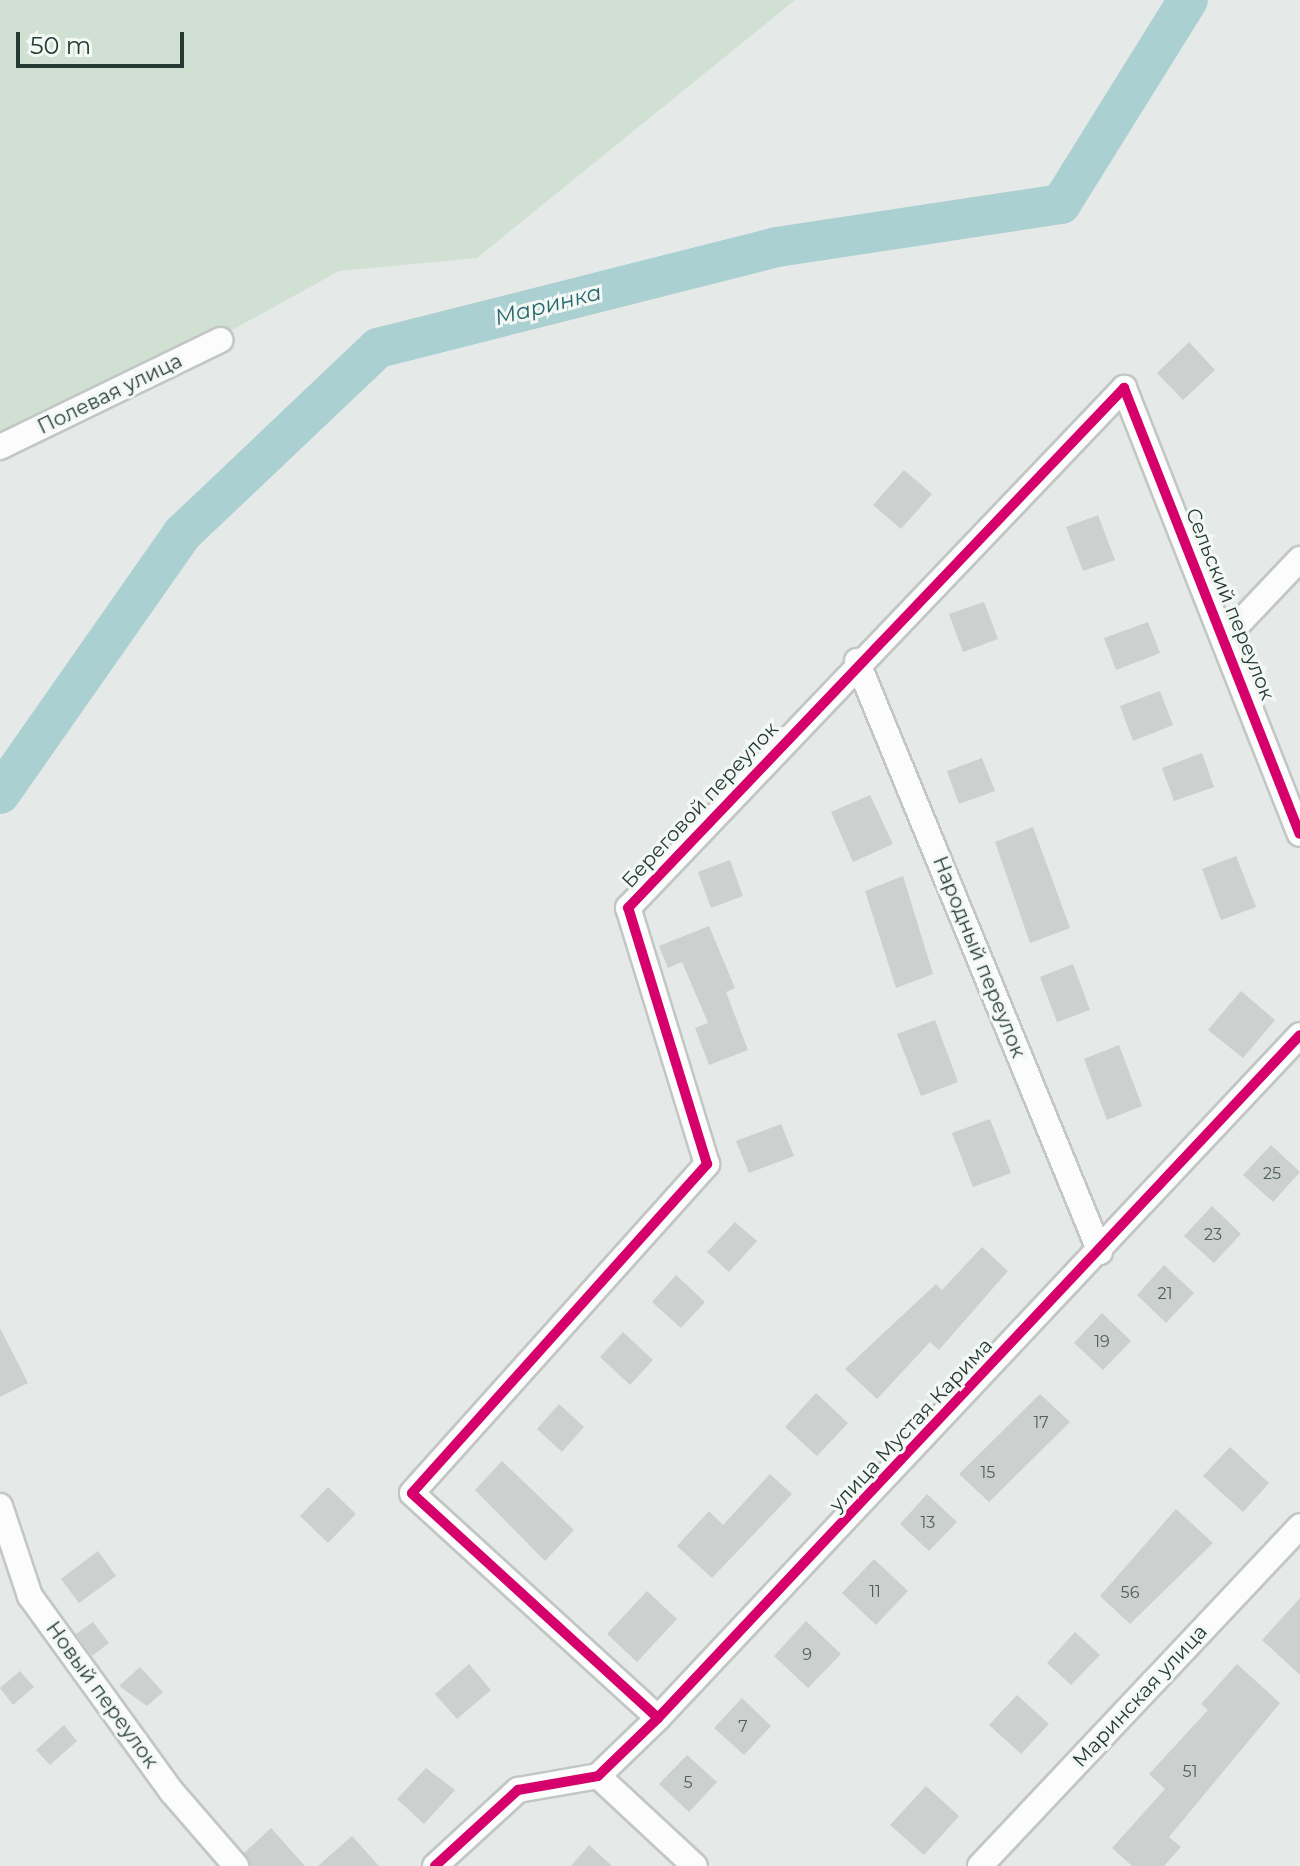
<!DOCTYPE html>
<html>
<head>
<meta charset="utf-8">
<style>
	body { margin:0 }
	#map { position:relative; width:1300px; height:1866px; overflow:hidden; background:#e5e9e7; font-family:Montserrat,sans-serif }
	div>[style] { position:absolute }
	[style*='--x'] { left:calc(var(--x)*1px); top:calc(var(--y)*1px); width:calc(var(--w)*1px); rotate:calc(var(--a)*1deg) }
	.green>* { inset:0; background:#d0e1d4 }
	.river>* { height:40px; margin:-20px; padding:0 20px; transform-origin:20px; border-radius:20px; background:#abd0d2 }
	.building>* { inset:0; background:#ccd1cf }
	.roads { filter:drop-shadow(2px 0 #c2c6c4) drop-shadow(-2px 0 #c2c6c4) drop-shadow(0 2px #c2c6c4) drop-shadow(0 -2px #c2c6c4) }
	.minor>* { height:24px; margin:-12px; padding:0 12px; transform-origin:12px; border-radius:12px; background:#fbfcfb }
	.cycleway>* { height:10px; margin:-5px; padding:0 5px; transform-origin:5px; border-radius:5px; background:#d6006c }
	span { translate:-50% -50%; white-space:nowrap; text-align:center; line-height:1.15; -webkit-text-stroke:6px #f3f8f5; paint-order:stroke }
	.number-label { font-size:16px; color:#50605b }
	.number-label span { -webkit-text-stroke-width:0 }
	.street-label { font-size:20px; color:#253a33 }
	.water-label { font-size:22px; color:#26686f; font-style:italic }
	.scale { position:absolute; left:16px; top:32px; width:168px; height:36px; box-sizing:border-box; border:4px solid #253a33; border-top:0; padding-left:10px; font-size:24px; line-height:28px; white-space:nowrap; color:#253a33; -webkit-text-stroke:6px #f3f8f5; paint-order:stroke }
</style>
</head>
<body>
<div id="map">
	<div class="green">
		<i style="clip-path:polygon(0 0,795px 0,477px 258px,339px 271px,0 458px)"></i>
	</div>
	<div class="river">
		<i style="--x:0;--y:794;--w:319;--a:-55"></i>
		<i style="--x:183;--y:533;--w:269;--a:-43.5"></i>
		<i style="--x:378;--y:348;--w:412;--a:-14.2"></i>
		<i style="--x:777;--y:247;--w:287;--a:-8.6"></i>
		<i style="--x:1061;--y:204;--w:240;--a:-58.1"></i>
	</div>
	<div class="building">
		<i style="clip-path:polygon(1189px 342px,1215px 370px,1183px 400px,1157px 373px)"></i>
		<i style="clip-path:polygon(904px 470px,932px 494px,901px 529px,873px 505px)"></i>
		<i style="clip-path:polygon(1098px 515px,1115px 560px,1083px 571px,1066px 527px)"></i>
		<i style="clip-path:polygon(984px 602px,998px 639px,963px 652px,949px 614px)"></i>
		<i style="clip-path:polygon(1148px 622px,1160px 653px,1116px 670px,1104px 638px)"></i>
		<i style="clip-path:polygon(1160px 691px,1173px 725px,1133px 741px,1120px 706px)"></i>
		<i style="clip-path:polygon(1202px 753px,1214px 787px,1174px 801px,1162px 768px)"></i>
		<i style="clip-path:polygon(982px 758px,995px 791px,959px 804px,947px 771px)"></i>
		<i style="clip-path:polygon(870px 795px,893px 844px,853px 862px,831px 812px)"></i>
		<i style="clip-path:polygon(1033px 827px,1070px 928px,1030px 943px,995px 842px)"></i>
		<i style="clip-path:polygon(1236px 856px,1256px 907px,1221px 920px,1202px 869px)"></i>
		<i style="clip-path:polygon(730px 860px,743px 896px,711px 908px,698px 872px)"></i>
		<i style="clip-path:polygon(903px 876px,933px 974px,896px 988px,865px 891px)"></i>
		<i style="clip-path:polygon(709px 926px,735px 988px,726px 992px,748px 1050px,709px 1065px,695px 1028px,708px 1023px,682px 962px,668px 968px,659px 946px)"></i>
		<i style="clip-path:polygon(1073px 964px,1090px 1010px,1057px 1022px,1040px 977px)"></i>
		<i style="clip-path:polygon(1241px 991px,1275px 1020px,1243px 1058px,1208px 1030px)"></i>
		<i style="clip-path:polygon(935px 1020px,958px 1082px,921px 1096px,897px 1034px)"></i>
		<i style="clip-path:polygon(1119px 1045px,1142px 1106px,1107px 1120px,1084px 1059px)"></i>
		<i style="clip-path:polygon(990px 1119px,1011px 1173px,973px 1187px,952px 1133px)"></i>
		<i style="clip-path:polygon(781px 1124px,794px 1156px,749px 1173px,736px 1141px)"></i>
		<i style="clip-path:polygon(1271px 1145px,1300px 1172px,1273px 1202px,1243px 1175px)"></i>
		<i style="clip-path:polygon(1212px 1206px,1241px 1234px,1214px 1263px,1184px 1236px)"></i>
		<i style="clip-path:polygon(735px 1222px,757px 1241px,729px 1272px,707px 1252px)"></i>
		<i style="clip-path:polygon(982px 1247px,1008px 1271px,939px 1350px,930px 1342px,877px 1399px,845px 1369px,936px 1284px,942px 1290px)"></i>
		<i style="clip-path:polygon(1164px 1265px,1194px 1293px,1166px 1323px,1137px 1295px)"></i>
		<i style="clip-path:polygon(676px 1275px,705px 1302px,681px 1328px,652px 1302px)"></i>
		<i style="clip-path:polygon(1102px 1313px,1131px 1341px,1103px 1370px,1074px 1343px)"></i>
		<i style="clip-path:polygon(0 1328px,28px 1383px,0 1397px)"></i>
		<i style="clip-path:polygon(623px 1332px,653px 1360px,630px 1385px,600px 1357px)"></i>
		<i style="clip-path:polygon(816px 1393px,848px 1423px,817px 1456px,785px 1427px)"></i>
		<i style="clip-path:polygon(1040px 1394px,1070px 1422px,989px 1502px,959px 1474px)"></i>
		<i style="clip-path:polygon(559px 1404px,584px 1427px,562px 1452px,537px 1429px)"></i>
		<i style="clip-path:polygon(1230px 1447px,1269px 1483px,1243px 1512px,1203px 1476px)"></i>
		<i style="clip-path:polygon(502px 1461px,574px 1530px,545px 1561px,475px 1490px)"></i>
		<i style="clip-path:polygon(770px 1474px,792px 1494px,712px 1578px,677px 1546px,709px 1511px,723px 1525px)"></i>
		<i style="clip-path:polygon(328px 1487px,356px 1514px,328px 1543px,300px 1516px)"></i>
		<i style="clip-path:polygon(927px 1494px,957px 1522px,929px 1551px,900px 1524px)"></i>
		<i style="clip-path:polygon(1176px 1509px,1213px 1543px,1130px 1624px,1100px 1596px)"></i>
		<i style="clip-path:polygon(98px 1551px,116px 1576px,79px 1603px,61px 1579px)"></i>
		<i style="clip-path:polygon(874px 1559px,908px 1591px,876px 1625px,842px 1593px)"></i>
		<i style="clip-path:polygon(647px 1591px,677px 1619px,637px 1662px,607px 1634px)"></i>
		<i style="clip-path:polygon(1300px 1598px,1300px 1675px,1262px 1640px)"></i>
		<i style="clip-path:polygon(806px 1621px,841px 1654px,808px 1688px,774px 1656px)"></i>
		<i style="clip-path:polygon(93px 1622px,109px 1643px,92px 1656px,76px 1634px)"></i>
		<i style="clip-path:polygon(1075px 1632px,1100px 1655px,1071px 1685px,1047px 1663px)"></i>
		<i style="clip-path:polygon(469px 1664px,491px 1690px,457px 1719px,435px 1694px)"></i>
		<i style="clip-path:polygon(1237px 1664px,1280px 1703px,1169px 1837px,1181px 1847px,1164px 1866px,1132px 1866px,1112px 1848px,1165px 1789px,1149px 1774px,1208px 1710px,1201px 1704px)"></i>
		<i style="clip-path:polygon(140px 1667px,163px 1692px,147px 1706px,119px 1686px)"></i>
		<i style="clip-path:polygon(20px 1671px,34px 1687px,13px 1705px,0 1688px)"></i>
		<i style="clip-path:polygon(1017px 1695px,1049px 1724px,1021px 1754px,989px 1725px)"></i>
		<i style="clip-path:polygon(742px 1698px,771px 1726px,744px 1755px,714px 1728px)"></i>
		<i style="clip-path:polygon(64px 1725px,77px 1741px,50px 1765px,36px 1750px)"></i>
		<i style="clip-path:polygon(687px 1755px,717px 1782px,689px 1812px,659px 1784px)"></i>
		<i style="clip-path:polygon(426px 1768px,455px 1790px,424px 1824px,397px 1799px)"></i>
		<i style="clip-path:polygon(926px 1786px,959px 1816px,924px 1855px,890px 1825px)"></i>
		<i style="clip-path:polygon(271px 1828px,305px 1866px,251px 1866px,244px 1853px)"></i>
		<i style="clip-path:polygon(352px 1836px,379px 1866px,318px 1866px)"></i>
		<i style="clip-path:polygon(589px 1845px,612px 1866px,571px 1866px)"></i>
	</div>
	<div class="roads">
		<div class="minor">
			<i style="--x:0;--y:447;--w:245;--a:-25.9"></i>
			<i style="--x:1225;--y:638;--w:109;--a:-46.5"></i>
			<i style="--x:857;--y:661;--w:639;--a:67.65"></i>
			<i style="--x:0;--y:1506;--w:95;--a:71.6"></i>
			<i style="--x:30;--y:1596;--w:242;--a:54.1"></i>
			<i style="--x:172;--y:1792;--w:98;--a:49.1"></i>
			<i style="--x:658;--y:1718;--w:333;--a:-137.6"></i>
			<i style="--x:412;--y:1493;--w:442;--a:-48.1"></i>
			<i style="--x:707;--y:1164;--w:268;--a:-107.1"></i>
			<i style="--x:628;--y:908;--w:719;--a:-46.35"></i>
			<i style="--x:1124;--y:388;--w:479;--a:68.5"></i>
			<i style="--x:598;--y:1776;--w:132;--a:42.9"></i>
			<i style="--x:435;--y:1866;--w:113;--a:-42.5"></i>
			<i style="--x:518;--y:1790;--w:81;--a:-9.9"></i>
			<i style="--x:598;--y:1776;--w:83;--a:-44"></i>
			<i style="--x:658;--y:1718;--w:937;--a:-46.77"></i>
			<i style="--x:980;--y:1866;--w:467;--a:-46.7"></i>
		</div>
	</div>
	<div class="cycleway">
		<i style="--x:658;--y:1718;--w:333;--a:-137.6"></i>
		<i style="--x:412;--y:1493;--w:442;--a:-48.1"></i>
		<i style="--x:707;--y:1164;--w:268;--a:-107.1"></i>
		<i style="--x:628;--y:908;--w:719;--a:-46.35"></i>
		<i style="--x:1124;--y:388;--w:479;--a:68.5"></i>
		<i style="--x:435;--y:1866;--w:113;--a:-42.5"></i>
		<i style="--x:518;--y:1790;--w:81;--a:-9.9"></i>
		<i style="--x:598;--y:1776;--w:83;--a:-44"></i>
		<i style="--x:658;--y:1718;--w:937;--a:-46.77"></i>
	</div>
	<div class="number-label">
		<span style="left:1272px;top:1174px">25</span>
		<span style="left:1213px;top:1235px">23</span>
		<span style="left:1165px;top:1294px">21</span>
		<span style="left:1102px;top:1342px">19</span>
		<span style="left:1041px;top:1423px">17</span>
		<span style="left:988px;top:1473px">15</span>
		<span style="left:928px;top:1523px">13</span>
		<span style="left:875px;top:1592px">11</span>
		<span style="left:1130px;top:1593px">56</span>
		<span style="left:807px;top:1655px">9</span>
		<span style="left:743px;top:1727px">7</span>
		<span style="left:1190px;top:1772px">51</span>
		<span style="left:688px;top:1783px">5</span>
	</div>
	<div class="street-label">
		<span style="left:110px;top:394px;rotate:-26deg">Полевая улица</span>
		<span style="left:1230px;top:604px;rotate:68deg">Сельский переулок</span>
		<span style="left:700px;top:805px;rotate:-47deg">Береговой переулок</span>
		<span style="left:979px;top:957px;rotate:68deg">Народный переулок</span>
		<span style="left:911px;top:1425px;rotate:-47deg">улица Мустая Карима</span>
		<span style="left:102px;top:1695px;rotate:54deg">Новый переулок</span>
		<span style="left:1140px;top:1696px;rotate:-47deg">Маринская улица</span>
	</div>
	<div class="water-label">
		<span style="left:548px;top:305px;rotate:-14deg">Маринка</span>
	</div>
	<div class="scale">50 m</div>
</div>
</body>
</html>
